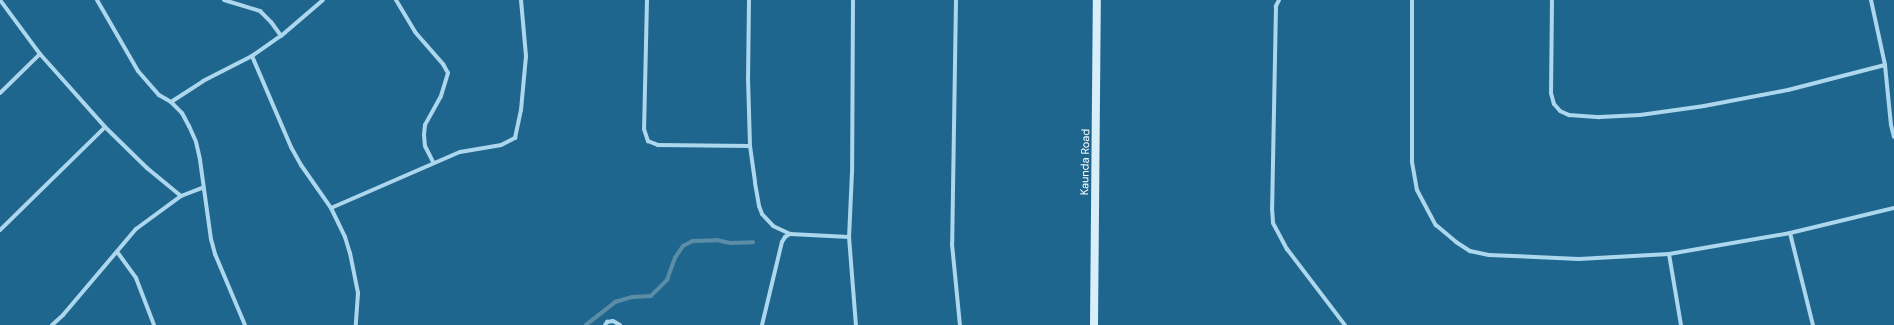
<!DOCTYPE html>
<html>
<head>
<meta charset="utf-8">
<style>
	body { margin:0 }
	#map { position:relative; width:1894px; height:325px; overflow:hidden; background:#1e668e; font-family:"DM Sans",sans-serif }
	div>[style] { position:absolute }
	[style*='--x'] { left:calc(var(--x)*1px); top:calc(var(--y)*1px); width:calc(var(--w)*1px); rotate:calc(var(--a)*1deg) }
	.stream>* { height:3.5px; margin:-1.75px; padding:0 1.75px; transform-origin:1.75px; border-radius:1.75px; background:#5c8da7 }
	.street>* { height:4px; margin:-2px; padding:0 2px; transform-origin:2px; border-radius:2px; background:#acd7ed }
	.secondary>* { height:8px; margin:-4px; padding:0 4px; transform-origin:4px; border-radius:4px; background:#d8eef9 }
	span { translate:-50% -50%; white-space:nowrap; text-align:center; line-height:1.15; -webkit-text-stroke:3px #1e668e; paint-order:stroke }
	.street-label { font-size:11px; color:#fff }
</style>
</head>
<body>
<div id="map">
	<div class="stream">
		<i style="--x:586;--y:325;--w:37;--a:-38"></i>
		<i style="--x:615;--y:302;--w:18;--a:-16"></i>
		<i style="--x:632;--y:297;--w:19;--a:-3"></i>
		<i style="--x:651;--y:296;--w:23;--a:-45"></i>
		<i style="--x:667;--y:280;--w:23;--a:-70"></i>
		<i style="--x:675;--y:258;--w:14;--a:-56"></i>
		<i style="--x:683;--y:246;--w:11;--a:-27"></i>
		<i style="--x:693;--y:241;--w:24;--a:-2"></i>
		<i style="--x:717;--y:240;--w:13;--a:13"></i>
		<i style="--x:730;--y:243;--w:23;--a:-2"></i>
	</div>
	<div class="street">
		<i style="--x:0;--y:0;--w:67;--a:53.5"></i>
		<i style="--x:40;--y:54;--w:98;--a:48.3"></i>
		<i style="--x:105;--y:127;--w:59;--a:44.3"></i>
		<i style="--x:147;--y:168;--w:44;--a:39.5"></i>
		<i style="--x:97;--y:0;--w:82;--a:60"></i>
		<i style="--x:138;--y:71;--w:32;--a:49"></i>
		<i style="--x:159;--y:95;--w:14;--a:30"></i>
		<i style="--x:171;--y:102;--w:16;--a:45"></i>
		<i style="--x:182;--y:113;--w:15;--a:62"></i>
		<i style="--x:189;--y:126;--w:17;--a:66"></i>
		<i style="--x:196;--y:142;--w:18;--a:77"></i>
		<i style="--x:200;--y:160;--w:80;--a:82.1"></i>
		<i style="--x:211;--y:239;--w:16;--a:75"></i>
		<i style="--x:215;--y:254;--w:77;--a:67.1"></i>
		<i style="--x:224;--y:0;--w:38;--a:17"></i>
		<i style="--x:260;--y:11;--w:16;--a:45"></i>
		<i style="--x:271;--y:22;--w:17;--a:54"></i>
		<i style="--x:396;--y:0;--w:37;--a:59"></i>
		<i style="--x:415;--y:32;--w:43;--a:48.8"></i>
		<i style="--x:443;--y:64;--w:10;--a:61"></i>
		<i style="--x:448;--y:73;--w:24;--a:107"></i>
		<i style="--x:441;--y:96;--w:33;--a:119"></i>
		<i style="--x:425;--y:125;--w:10;--a:96"></i>
		<i style="--x:424;--y:135;--w:11;--a:85"></i>
		<i style="--x:425;--y:146;--w:18;--a:63"></i>
		<i style="--x:647;--y:0;--w:129;--a:91.3"></i>
		<i style="--x:644;--y:129;--w:13;--a:72"></i>
		<i style="--x:648;--y:141;--w:11;--a:22"></i>
		<i style="--x:658;--y:145;--w:92;--a:0.6"></i>
		<i style="--x:749;--y:0;--w:78;--a:90.7"></i>
		<i style="--x:748;--y:78;--w:68;--a:88.3"></i>
		<i style="--x:750;--y:146;--w:37;--a:82"></i>
		<i style="--x:755;--y:183;--w:23;--a:80"></i>
		<i style="--x:759;--y:206;--w:9;--a:69"></i>
		<i style="--x:762;--y:214;--w:16;--a:47"></i>
		<i style="--x:773;--y:226;--w:19;--a:25"></i>
		<i style="--x:853;--y:0;--w:172;--a:90.3"></i>
		<i style="--x:852;--y:172;--w:65;--a:92.6"></i>
		<i style="--x:849;--y:237;--w:88;--a:85.5"></i>
		<i style="--x:956;--y:0;--w:244;--a:90.9"></i>
		<i style="--x:952;--y:244;--w:81;--a:84.4"></i>
		<i style="--x:1279;--y:0;--w:7;--a:117"></i>
		<i style="--x:1276;--y:6;--w:202;--a:91.1"></i>
		<i style="--x:1272;--y:208;--w:15;--a:86"></i>
		<i style="--x:1273;--y:223;--w:30;--a:62"></i>
		<i style="--x:1287;--y:249;--w:96;--a:52.7"></i>
		<i style="--x:1412;--y:0;--w:162;--a:90"></i>
		<i style="--x:1412;--y:162;--w:28;--a:80"></i>
		<i style="--x:1417;--y:190;--w:40;--a:62"></i>
		<i style="--x:1436;--y:225;--w:26;--a:40"></i>
		<i style="--x:1456;--y:242;--w:17;--a:33"></i>
		<i style="--x:1470;--y:251;--w:19;--a:12"></i>
		<i style="--x:1489;--y:255;--w:90;--a:2.5"></i>
		<i style="--x:1579;--y:259;--w:90;--a:-3.2"></i>
		<i style="--x:1669;--y:254;--w:123;--a:-9.8"></i>
		<i style="--x:1790;--y:233;--w:107;--a:-13.5"></i>
		<i style="--x:1552;--y:0;--w:93;--a:90.6"></i>
		<i style="--x:1551;--y:93;--w:11;--a:75"></i>
		<i style="--x:1554;--y:104;--w:9;--a:49"></i>
		<i style="--x:1560;--y:111;--w:10;--a:24"></i>
		<i style="--x:1569;--y:115;--w:31;--a:4"></i>
		<i style="--x:1600;--y:117;--w:40;--a:-2.9"></i>
		<i style="--x:1640;--y:115;--w:65;--a:-8"></i>
		<i style="--x:1704;--y:106;--w:86;--a:-10.8"></i>
		<i style="--x:1788;--y:90;--w:100;--a:-14.5"></i>
		<i style="--x:1871;--y:0;--w:66;--a:77.8"></i>
		<i style="--x:1885;--y:65;--w:60;--a:84.3"></i>
		<i style="--x:1891;--y:125;--w:12;--a:76"></i>
		<i style="--x:252;--y:56;--w:99;--a:66.8"></i>
		<i style="--x:291;--y:147;--w:21;--a:61"></i>
		<i style="--x:301;--y:165;--w:52;--a:55.1"></i>
		<i style="--x:331;--y:208;--w:32;--a:64"></i>
		<i style="--x:345;--y:237;--w:17;--a:73"></i>
		<i style="--x:350;--y:253;--w:41;--a:78.7"></i>
		<i style="--x:358;--y:293;--w:32;--a:94"></i>
		<i style="--x:0;--y:93;--w:56;--a:-44.3"></i>
		<i style="--x:171;--y:102;--w:38;--a:-33"></i>
		<i style="--x:203;--y:81;--w:55;--a:-27"></i>
		<i style="--x:252;--y:56;--w:35;--a:-35"></i>
		<i style="--x:281;--y:36;--w:55;--a:-40.6"></i>
		<i style="--x:331;--y:208;--w:141;--a:-23.5"></i>
		<i style="--x:460;--y:152;--w:42;--a:-9.7"></i>
		<i style="--x:501;--y:145;--w:16;--a:-27"></i>
		<i style="--x:515;--y:138;--w:29;--a:-78"></i>
		<i style="--x:521;--y:110;--w:54;--a:-84.7"></i>
		<i style="--x:526;--y:56;--w:56;--a:-95.1"></i>
		<i style="--x:0;--y:230;--w:147;--a:-44.4"></i>
		<i style="--x:1790;--y:233;--w:95;--a:76"></i>
		<i style="--x:118;--y:253;--w:31;--a:54"></i>
		<i style="--x:136;--y:278;--w:50;--a:69"></i>
		<i style="--x:1669;--y:254;--w:72;--a:80.4"></i>
		<i style="--x:52;--y:325;--w:15;--a:-42"></i>
		<i style="--x:63;--y:315;--w:113;--a:-49.7"></i>
		<i style="--x:136;--y:229;--w:56;--a:-36.3"></i>
		<i style="--x:181;--y:196;--w:22;--a:-21"></i>
		<i style="--x:605;--y:325;--w:4;--a:-56"></i>
		<i style="--x:607;--y:322;--w:6;--a:-9"></i>
		<i style="--x:613;--y:321;--w:8;--a:30"></i>
		<i style="--x:762;--y:325;--w:85;--a:-76.5"></i>
		<i style="--x:782;--y:242;--w:6;--a:-59"></i>
		<i style="--x:785;--y:237;--w:6;--a:-31"></i>
		<i style="--x:790;--y:234;--w:59;--a:2.9"></i>
	</div>
	<div class="secondary">
		<i style="--x:1094;--y:325;--w:325;--a:-89.5"></i>
	</div>
	<div class="street-label">
		<span style="left:1085px;top:162px;rotate:-89deg">Kaunda Road</span>
	</div>
</div>
</body>
</html>
